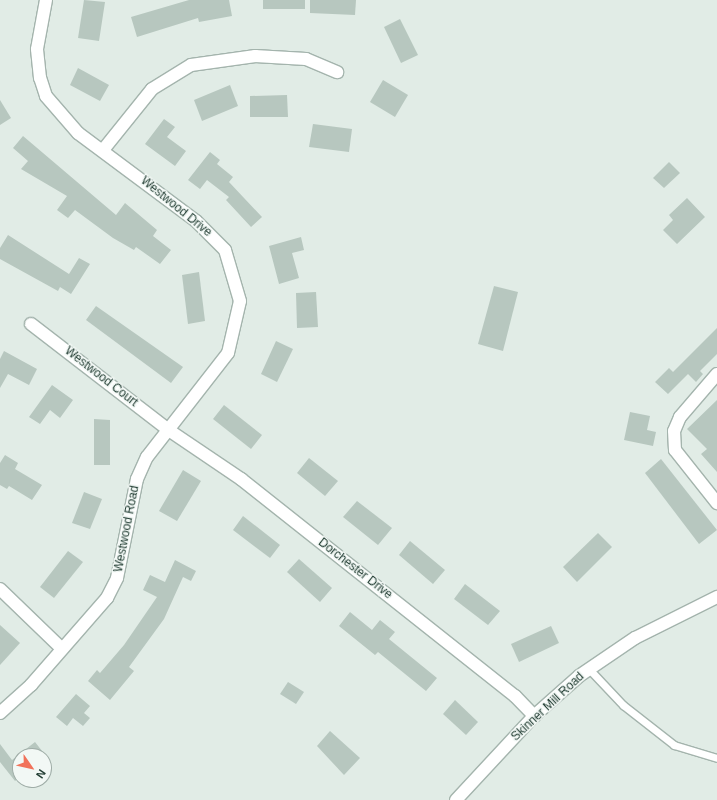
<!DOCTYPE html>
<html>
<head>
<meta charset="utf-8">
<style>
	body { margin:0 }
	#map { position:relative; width:717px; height:800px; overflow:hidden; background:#e1ece6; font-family:Arial,sans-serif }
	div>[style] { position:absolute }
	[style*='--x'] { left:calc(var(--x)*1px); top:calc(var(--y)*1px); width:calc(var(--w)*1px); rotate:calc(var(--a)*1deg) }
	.building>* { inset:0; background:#b7c7bf }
	.roads { filter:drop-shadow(1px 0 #a4b4ad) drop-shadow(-1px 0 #a4b4ad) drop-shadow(0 1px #a4b4ad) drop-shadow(0 -1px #a4b4ad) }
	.lane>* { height:7px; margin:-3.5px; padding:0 3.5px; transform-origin:3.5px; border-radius:3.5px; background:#fff }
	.street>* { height:12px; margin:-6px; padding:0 6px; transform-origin:6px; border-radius:6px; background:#fff }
	.secondary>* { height:12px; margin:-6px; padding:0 6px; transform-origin:6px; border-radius:6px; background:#fff }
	span { translate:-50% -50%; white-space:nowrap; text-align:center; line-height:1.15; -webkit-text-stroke:3px #f2f8f5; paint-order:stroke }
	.street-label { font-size:12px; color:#223d33 }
	.north { position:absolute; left:12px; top:748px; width:40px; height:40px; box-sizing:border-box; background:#f2f8f5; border:1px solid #9fada7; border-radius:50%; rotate:124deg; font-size:11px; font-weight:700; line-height:16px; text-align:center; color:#223d33 }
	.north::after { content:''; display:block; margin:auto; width:14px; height:18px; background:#f1725a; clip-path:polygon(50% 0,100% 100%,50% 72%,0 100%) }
</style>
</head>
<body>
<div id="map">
	<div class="building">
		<i style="clip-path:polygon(84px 0,105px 2px,99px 41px,78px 38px)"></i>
		<i style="clip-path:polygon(189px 0,229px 0,232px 16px,199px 22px,198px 18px,137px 37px,131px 17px)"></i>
		<i style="clip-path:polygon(263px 0,305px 0,305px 9px,263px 9px)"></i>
		<i style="clip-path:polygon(310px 0,356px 0,355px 15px,310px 13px)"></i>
		<i style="clip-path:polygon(400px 19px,418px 55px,401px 63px,384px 27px)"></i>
		<i style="clip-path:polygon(78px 68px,109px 85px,100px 101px,70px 85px)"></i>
		<i style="clip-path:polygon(383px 80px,408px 95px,395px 117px,370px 102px)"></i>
		<i style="clip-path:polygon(230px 85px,238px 106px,202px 121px,194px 100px)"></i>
		<i style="clip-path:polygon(287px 95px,288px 117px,250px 117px,250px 96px)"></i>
		<i style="clip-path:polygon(0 100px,11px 118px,0 125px)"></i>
		<i style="clip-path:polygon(164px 119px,175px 127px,167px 137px,186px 151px,175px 166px,145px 144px)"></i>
		<i style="clip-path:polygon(313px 124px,352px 129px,349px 152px,309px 147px)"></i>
		<i style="clip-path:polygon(23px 136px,116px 215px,125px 203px,157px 230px,153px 236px,171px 250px,160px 264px,136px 247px,134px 250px,113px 238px,75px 210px,68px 218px,57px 210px,67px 196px,21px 169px,28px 161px,13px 148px)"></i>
		<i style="clip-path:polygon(210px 152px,220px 160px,217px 164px,233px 177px,229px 182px,262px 217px,251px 227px,226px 200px,229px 197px,207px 180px,200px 189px,188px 180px)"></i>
		<i style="clip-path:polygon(669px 162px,680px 173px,664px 188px,653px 178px)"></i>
		<i style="clip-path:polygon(687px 198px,705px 217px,677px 244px,663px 230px,673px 220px,669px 215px)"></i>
		<i style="clip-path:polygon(8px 235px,69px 274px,79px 258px,90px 264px,71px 294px,60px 287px,58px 291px,0 259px,0 248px)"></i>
		<i style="clip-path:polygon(301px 237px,304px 250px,292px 253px,299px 278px,279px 284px,269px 246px)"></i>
		<i style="clip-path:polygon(199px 272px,205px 321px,188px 324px,182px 275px)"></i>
		<i style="clip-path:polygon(494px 286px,518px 292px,503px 351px,478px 344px)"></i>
		<i style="clip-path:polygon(316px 292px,318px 327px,297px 328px,296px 293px)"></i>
		<i style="clip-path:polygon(96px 306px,183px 367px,171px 383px,86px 320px)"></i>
		<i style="clip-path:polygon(717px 328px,717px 354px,700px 371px,703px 374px,696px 382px,688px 374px,668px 394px,655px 382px,669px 368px,673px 372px)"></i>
		<i style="clip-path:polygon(276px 341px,293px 349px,277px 382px,261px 374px)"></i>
		<i style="clip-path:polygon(4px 351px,37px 369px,29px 385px,8px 374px,0 388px,0 359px)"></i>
		<i style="clip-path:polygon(52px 385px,73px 400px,60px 418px,50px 410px,40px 424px,29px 417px)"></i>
		<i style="clip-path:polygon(717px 400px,717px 472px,701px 454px,707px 449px,687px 429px)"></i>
		<i style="clip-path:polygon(224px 405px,262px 435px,251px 449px,213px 419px)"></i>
		<i style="clip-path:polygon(630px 412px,650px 416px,647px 430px,656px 432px,653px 446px,624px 440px)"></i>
		<i style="clip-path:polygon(94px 419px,110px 420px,110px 465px,94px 465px)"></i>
		<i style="clip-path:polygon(5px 455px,18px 463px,15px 469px,42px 485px,32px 500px,9px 486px,7px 489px,0 485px,0 463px)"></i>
		<i style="clip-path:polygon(309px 458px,338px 481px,325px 496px,297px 473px)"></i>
		<i style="clip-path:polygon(661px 459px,717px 530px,699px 544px,645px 473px)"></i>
		<i style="clip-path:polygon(183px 470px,201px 481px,177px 521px,159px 511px)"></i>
		<i style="clip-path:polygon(84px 492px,102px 499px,90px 529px,72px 523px)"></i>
		<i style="clip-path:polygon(357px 501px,392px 528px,378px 545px,343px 517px)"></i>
		<i style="clip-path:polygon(243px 516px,280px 545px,270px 558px,233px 530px)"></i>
		<i style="clip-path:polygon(598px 533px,612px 547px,577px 582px,563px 567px)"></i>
		<i style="clip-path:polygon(410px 541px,445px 570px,433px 584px,399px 555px)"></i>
		<i style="clip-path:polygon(68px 551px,83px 562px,54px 598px,40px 587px)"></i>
		<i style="clip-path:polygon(299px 559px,332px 588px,320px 602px,287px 572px)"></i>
		<i style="clip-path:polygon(175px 560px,196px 571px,191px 581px,183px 577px,164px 619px,129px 667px,134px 671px,110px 700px,88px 681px,97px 670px,100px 673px,124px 645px,157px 597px,143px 590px,150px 575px,165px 582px)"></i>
		<i style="clip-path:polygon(465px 584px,500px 611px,488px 625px,454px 599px)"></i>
		<i style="clip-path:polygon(350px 612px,372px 630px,380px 620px,395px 632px,389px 639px,437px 678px,426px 691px,378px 652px,375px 655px,339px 626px)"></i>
		<i style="clip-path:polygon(0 625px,20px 643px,0 665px)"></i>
		<i style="clip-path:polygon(551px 626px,559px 643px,519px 662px,511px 644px)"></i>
		<i style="clip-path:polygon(288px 682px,304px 692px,296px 704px,280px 694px)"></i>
		<i style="clip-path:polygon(76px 694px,90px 706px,84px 713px,90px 718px,83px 726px,73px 718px,67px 726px,56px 717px)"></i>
		<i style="clip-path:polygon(455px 700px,478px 722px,466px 735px,443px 714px)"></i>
		<i style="clip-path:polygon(330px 731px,360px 758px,344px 775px,317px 746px)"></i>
		<i style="clip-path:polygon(35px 742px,46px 756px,20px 756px,20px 777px,15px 781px,0 762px,0 744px,12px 760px)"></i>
	</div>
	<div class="roads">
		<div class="lane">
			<i style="--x:589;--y:669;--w:50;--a:46.6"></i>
			<i style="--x:623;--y:705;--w:65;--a:38.1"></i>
			<i style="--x:674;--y:745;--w:45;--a:16.8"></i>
		</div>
		<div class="street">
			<i style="--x:103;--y:150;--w:78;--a:-51.2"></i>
			<i style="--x:152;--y:89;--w:46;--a:-31.6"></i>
			<i style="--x:191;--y:65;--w:65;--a:-8"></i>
			<i style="--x:255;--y:56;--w:51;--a:3.4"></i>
			<i style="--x:306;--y:59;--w:34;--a:23"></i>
			<i style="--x:31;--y:324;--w:175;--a:37.6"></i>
			<i style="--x:170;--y:431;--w:86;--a:34.1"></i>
			<i style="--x:241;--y:479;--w:350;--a:38.4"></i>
			<i style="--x:515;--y:696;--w:28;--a:46"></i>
			<i style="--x:717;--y:374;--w:57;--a:130.7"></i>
			<i style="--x:680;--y:417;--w:15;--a:113"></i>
			<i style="--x:674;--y:431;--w:19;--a:87"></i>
			<i style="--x:675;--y:450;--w:68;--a:51.6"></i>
			<i style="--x:0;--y:589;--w:85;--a:44"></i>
			<i style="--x:0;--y:713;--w:42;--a:-42.1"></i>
			<i style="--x:31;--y:685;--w:116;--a:-48.9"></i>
			<i style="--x:107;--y:598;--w:22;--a:-63"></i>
			<i style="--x:117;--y:578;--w:101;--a:-78.6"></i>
			<i style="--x:137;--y:479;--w:24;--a:-66"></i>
			<i style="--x:147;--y:457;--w:132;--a:-52.1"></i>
			<i style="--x:228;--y:353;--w:53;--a:-77"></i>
			<i style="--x:240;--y:301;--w:53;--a:-106.4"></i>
			<i style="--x:225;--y:250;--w:41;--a:-135"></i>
			<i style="--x:196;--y:221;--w:147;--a:-143.3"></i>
			<i style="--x:78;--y:133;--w:49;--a:-130.9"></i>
			<i style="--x:46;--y:96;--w:19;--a:-108"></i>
			<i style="--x:40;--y:78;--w:29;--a:-96"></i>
			<i style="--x:37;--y:49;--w:50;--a:-79.6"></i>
		</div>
		<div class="secondary">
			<i style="--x:456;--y:800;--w:115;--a:-47.1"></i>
			<i style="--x:534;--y:716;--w:60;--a:-41.6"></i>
			<i style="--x:579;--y:676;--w:68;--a:-34.2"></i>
			<i style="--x:635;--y:638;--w:92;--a:-26.6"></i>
		</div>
	</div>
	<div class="street-label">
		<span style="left:176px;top:207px;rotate:39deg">Westwood Drive</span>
		<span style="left:101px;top:377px;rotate:38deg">Westwood Court</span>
		<span style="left:127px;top:529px;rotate:-79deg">Westwood Road</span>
		<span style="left:355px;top:569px;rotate:38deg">Dorchester Drive</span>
		<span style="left:548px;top:707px;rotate:-43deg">Skinner Mill Road</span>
	</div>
	<div class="north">N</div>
</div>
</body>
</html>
